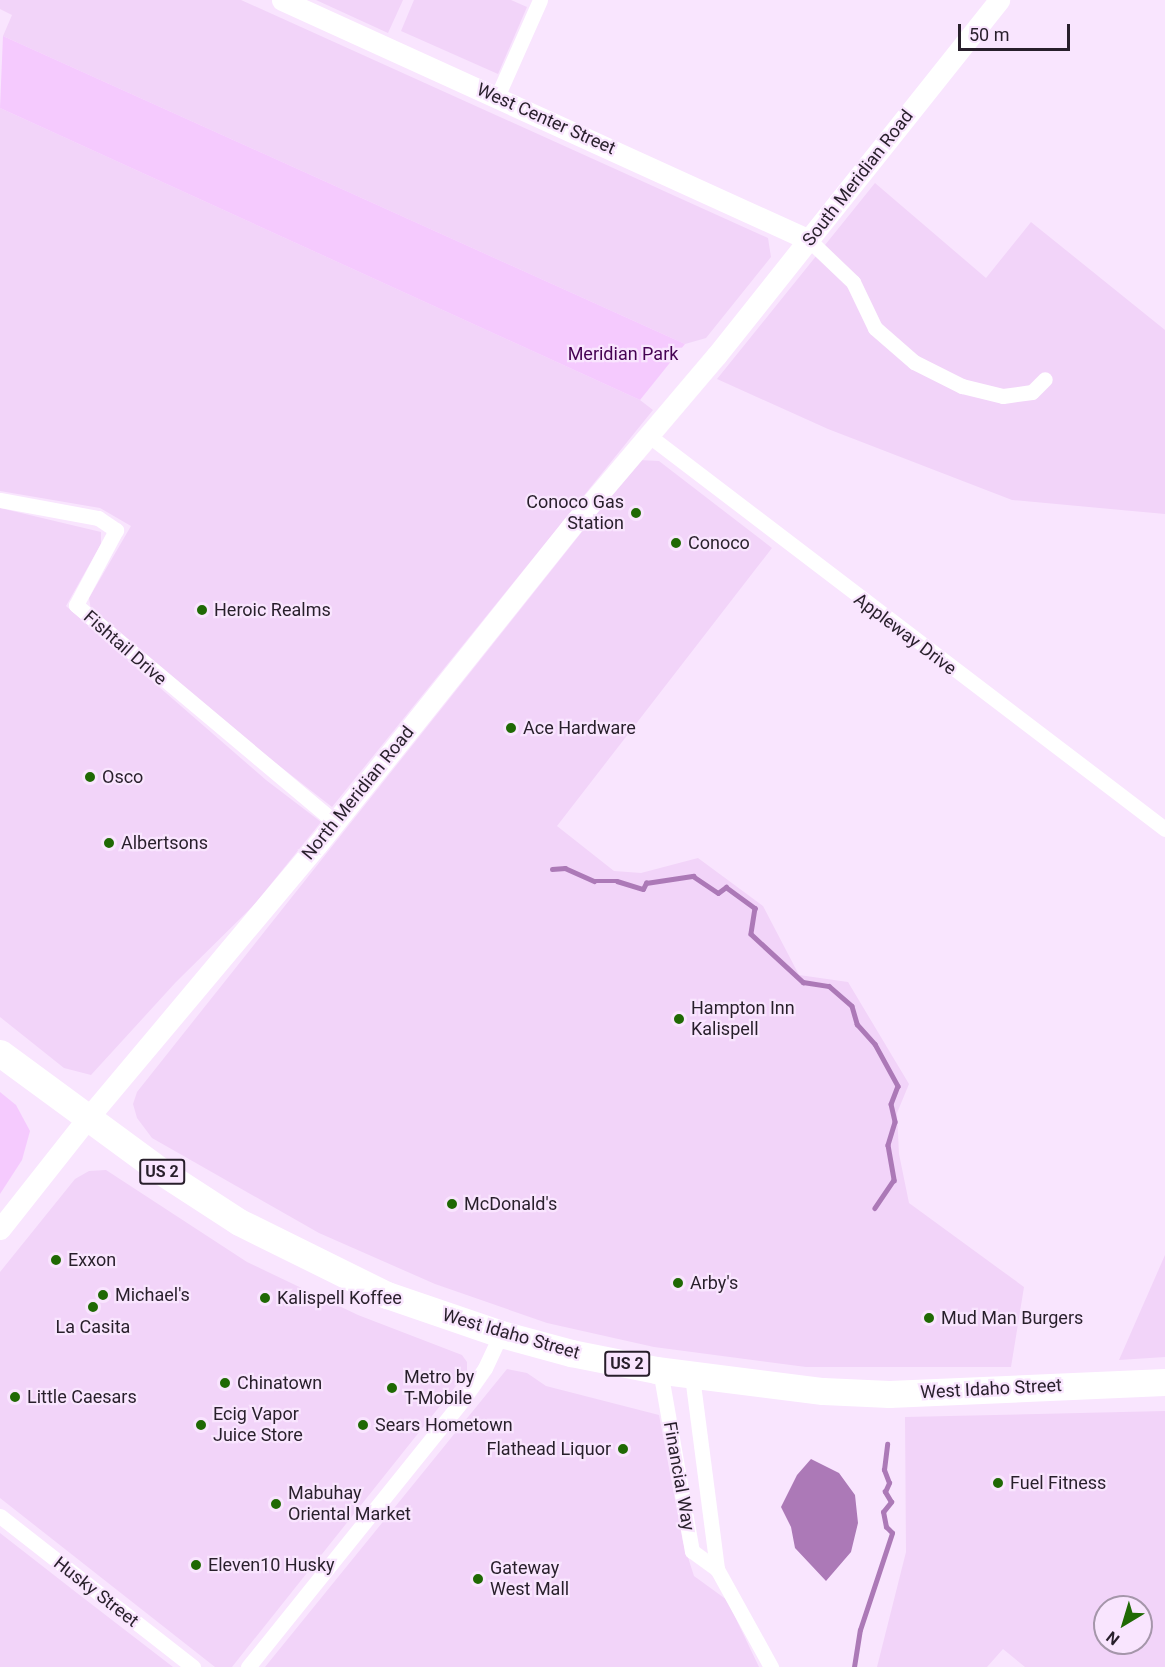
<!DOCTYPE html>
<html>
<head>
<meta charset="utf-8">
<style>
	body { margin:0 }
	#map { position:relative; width:1165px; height:1667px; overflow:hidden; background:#f9e5fe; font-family:Roboto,sans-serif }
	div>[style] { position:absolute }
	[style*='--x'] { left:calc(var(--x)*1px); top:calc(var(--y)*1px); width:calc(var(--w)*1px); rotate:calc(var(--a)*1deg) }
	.built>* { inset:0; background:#f2d4f9 }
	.green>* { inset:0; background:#f5cafe }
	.water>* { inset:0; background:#ac79b7 }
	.stream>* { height:4.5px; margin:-2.25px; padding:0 2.25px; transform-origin:2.25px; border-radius:2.25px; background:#ac79b7 }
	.street>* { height:15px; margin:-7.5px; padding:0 7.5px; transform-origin:7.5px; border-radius:7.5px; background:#fff }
	.secondary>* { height:21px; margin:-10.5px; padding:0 10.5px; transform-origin:10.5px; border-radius:10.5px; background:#fff }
	.highway>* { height:27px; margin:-13.5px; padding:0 13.5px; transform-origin:13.5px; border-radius:13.5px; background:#fff }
	.dots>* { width:16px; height:16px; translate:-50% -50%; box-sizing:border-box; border:3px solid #f9e5fe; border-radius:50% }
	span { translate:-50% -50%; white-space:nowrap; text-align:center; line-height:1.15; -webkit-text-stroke:4.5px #f9e5fe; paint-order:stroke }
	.shield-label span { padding:2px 4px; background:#f9e5fe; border:2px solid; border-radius:4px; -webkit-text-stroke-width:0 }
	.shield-label { font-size:16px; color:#281f2b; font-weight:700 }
	.street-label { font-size:18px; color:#281f2b }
	.park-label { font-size:18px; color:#460353 }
	.poi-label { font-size:18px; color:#281f2b }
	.right { translate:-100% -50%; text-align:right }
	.left { translate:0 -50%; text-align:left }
	.north { position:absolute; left:1093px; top:1595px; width:60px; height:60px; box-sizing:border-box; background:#f9e5fe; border:2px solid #a596aa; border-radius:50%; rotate:218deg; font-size:16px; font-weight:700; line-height:24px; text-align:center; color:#281f2b }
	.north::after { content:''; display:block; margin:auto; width:21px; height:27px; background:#1f6904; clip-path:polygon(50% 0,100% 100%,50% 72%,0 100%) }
	.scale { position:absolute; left:958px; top:24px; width:112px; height:27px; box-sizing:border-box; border:3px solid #281f2b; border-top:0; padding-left:8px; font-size:18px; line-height:21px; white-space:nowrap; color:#281f2b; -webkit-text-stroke:4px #f9e5fe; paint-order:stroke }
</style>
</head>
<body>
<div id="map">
	<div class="built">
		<i style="clip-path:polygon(0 0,241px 0,768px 238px,771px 257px,706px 338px,685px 344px,3px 36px,12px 15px,0 9px)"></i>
		<i style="clip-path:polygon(316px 0,403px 0,388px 33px)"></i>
		<i style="clip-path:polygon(414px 0,511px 0,527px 7px,498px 74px,401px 31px)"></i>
		<i style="clip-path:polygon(0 108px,640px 400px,653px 410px,332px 807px,199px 703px,91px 610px,89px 598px,131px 526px,100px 508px,0 491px)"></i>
		<i style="clip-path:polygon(875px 183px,986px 278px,1031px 222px,1165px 330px,1165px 514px,1012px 500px,828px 429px,717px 379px)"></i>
		<i style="clip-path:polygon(639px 460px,659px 461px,772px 548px,557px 826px,614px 871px,641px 873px,698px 858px,763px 906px,799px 975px,848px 982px,909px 1084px,897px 1113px,899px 1154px,909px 1203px,1024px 1287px,1011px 1367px,806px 1367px,654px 1347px,547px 1323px,435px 1284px,319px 1233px,152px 1138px,137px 1118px,133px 1104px,137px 1092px)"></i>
		<i style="clip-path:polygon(0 508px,101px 532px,101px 544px,66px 606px,266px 780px,321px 822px,254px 905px,176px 982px,91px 1075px,64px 1068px,0 1017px)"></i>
		<i style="clip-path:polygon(106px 1170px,247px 1262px,358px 1315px,462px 1355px,467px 1362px,467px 1372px,232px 1667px,215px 1667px,0 1498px,0 1272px,75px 1179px,89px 1171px)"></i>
		<i style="clip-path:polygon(1165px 1255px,1165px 1357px,1119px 1360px)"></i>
		<i style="clip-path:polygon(507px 1369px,527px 1373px,546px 1386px,659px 1415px,683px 1542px,694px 1576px,727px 1600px,759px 1667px,265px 1667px)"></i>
		<i style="clip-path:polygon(evenodd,1165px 1411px,1165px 1667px,1025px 1667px,1003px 1649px,987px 1667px,877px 1667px,906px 1552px,905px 1417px,1165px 1411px,1105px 1607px,1141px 1607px,1141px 1643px,1105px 1643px,1105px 1607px)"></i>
		<i style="clip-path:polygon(0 1533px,77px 1593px,173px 1667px,0 1667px)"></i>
	</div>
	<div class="green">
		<i style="clip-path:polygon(3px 36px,685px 344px,640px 400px,0 108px)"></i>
		<i style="clip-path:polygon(0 1092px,16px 1105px,30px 1131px,22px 1160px,0 1194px)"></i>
	</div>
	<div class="water">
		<i style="clip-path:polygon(811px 1459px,839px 1473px,855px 1495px,858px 1523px,851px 1552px,826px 1581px,795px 1548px,791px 1527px,781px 1507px,797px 1475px)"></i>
	</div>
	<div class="stream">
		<i style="--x:552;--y:869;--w:13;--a:-4"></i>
		<i style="--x:565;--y:868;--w:32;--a:24"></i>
		<i style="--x:594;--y:881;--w:23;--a:0"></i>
		<i style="--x:617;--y:881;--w:27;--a:17"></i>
		<i style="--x:643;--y:889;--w:7;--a:-63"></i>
		<i style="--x:646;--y:883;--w:48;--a:-8.5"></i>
		<i style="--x:693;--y:876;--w:30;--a:34"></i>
		<i style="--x:718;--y:893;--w:10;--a:-37"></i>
		<i style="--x:726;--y:887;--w:36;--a:36"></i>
		<i style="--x:755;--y:908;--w:26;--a:99"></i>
		<i style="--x:751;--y:934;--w:71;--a:42.7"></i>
		<i style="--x:803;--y:982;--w:26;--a:9"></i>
		<i style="--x:829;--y:986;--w:30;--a:41"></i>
		<i style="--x:852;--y:1006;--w:19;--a:74"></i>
		<i style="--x:857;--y:1024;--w:27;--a:48"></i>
		<i style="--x:875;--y:1044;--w:48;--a:61.3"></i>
		<i style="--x:898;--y:1086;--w:19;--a:111"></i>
		<i style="--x:891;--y:1104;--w:18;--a:77"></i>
		<i style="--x:895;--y:1122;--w:24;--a:107"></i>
		<i style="--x:888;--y:1145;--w:36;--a:80"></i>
		<i style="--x:894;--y:1180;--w:34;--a:124"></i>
		<i style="--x:854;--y:1667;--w:37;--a:-81"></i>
		<i style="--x:860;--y:1630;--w:102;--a:-71.7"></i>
		<i style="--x:892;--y:1533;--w:8;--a:-135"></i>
		<i style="--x:886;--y:1527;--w:15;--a:-101"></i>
		<i style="--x:883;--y:1512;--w:13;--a:-51"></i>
		<i style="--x:891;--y:1502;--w:12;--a:-121"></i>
		<i style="--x:885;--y:1492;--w:10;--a:-66"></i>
		<i style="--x:889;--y:1483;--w:14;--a:-111"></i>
		<i style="--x:884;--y:1470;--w:26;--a:-83"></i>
	</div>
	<div class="street">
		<i style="--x:497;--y:97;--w:106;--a:-66.1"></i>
		<i style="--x:809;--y:240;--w:61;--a:43.7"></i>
		<i style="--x:853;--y:282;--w:51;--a:64.4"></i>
		<i style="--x:875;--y:328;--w:52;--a:41.1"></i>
		<i style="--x:914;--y:362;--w:54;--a:26.6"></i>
		<i style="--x:962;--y:386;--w:42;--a:13.7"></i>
		<i style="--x:1003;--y:396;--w:29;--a:-8"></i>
		<i style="--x:1032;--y:392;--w:18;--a:-45"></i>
		<i style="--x:648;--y:435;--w:650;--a:37.31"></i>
		<i style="--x:0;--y:500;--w:100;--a:10.4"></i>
		<i style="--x:98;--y:518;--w:22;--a:34"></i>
		<i style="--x:116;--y:530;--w:85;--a:118.1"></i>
		<i style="--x:76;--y:605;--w:338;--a:40"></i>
		<i style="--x:660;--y:1370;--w:184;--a:80"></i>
		<i style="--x:692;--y:1551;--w:31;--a:36"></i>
		<i style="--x:717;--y:1569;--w:112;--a:61.1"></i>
		<i style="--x:692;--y:1376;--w:195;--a:82.6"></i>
		<i style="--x:0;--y:1516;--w:245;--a:38"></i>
		<i style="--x:248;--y:1667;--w:341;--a:-51.2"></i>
		<i style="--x:462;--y:1401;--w:40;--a:-55.1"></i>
		<i style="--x:485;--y:1368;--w:38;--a:-65"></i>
	</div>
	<div class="secondary">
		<i style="--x:282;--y:0;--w:579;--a:24.48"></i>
		<i style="--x:0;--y:1229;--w:140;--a:-51.7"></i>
		<i style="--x:87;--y:1119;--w:358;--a:-50"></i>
		<i style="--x:317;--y:845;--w:406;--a:-51.4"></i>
		<i style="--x:570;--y:528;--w:226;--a:-49.7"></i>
		<i style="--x:716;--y:356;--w:455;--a:-51.5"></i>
	</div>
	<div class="highway">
		<i style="--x:0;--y:1053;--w:197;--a:36.3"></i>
		<i style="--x:159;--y:1170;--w:95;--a:33"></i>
		<i style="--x:239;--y:1222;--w:165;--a:26.3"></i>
		<i style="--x:387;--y:1295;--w:120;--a:18.9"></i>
		<i style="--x:501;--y:1334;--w:73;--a:15.2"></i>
		<i style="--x:571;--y:1353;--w:87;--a:11.3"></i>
		<i style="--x:656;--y:1370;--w:168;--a:7.2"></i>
		<i style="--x:823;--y:1391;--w:66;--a:2.6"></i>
		<i style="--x:889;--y:1394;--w:276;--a:-2.5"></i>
	</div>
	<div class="dots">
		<i style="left:636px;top:513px;background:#1f6904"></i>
		<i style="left:676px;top:543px;background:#1f6904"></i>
		<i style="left:202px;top:610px;background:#1f6904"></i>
		<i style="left:511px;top:728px;background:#1f6904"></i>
		<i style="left:90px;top:777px;background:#1f6904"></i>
		<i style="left:109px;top:843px;background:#1f6904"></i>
		<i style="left:679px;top:1019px;background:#1f6904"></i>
		<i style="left:452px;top:1204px;background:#1f6904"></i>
		<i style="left:56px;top:1260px;background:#1f6904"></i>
		<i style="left:678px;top:1283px;background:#1f6904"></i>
		<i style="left:103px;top:1295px;background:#1f6904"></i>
		<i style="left:265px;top:1298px;background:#1f6904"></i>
		<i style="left:93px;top:1307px;background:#1f6904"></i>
		<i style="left:929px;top:1318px;background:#1f6904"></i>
		<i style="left:225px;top:1383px;background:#1f6904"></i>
		<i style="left:392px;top:1388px;background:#1f6904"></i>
		<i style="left:15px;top:1397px;background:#1f6904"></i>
		<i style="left:201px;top:1425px;background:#1f6904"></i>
		<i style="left:363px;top:1425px;background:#1f6904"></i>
		<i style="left:623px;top:1449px;background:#1f6904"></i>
		<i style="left:998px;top:1483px;background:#1f6904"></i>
		<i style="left:276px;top:1504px;background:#1f6904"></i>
		<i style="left:196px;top:1565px;background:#1f6904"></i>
		<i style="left:478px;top:1579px;background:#1f6904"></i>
	</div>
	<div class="shield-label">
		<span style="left:162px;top:1172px">US 2</span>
		<span style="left:627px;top:1364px">US 2</span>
	</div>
	<div class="street-label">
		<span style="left:546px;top:119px;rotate:24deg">West Center Street</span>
		<span style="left:858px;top:178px;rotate:-52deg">South Meridian Road</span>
		<span style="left:905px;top:634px;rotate:37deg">Appleway Drive</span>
		<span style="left:125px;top:648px;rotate:41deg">Fishtail Drive</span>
		<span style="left:358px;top:793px;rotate:-51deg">North Meridian Road</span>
		<span style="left:511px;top:1334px;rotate:16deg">West Idaho Street</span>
		<span style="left:991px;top:1389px;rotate:-3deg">West Idaho Street</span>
		<span style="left:679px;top:1476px;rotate:80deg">Financial Way</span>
		<span style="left:96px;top:1592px;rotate:38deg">Husky Street</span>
	</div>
	<div class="park-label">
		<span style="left:623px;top:354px">Meridian Park</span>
	</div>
	<div class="poi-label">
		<span class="right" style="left:624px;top:513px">Conoco Gas<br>Station</span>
		<span class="left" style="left:688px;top:543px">Conoco</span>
		<span class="left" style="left:214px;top:610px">Heroic Realms</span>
		<span class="left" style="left:523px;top:728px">Ace Hardware</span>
		<span class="left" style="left:102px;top:777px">Osco</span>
		<span class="left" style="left:121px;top:843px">Albertsons</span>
		<span class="left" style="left:691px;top:1019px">Hampton Inn<br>Kalispell</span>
		<span class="left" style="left:464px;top:1204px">McDonald's</span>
		<span class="left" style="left:68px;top:1260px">Exxon</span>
		<span class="left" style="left:690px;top:1283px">Arby's</span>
		<span class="left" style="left:115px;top:1295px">Michael's</span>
		<span class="left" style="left:277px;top:1298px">Kalispell Koffee</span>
		<span class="left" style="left:941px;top:1318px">Mud Man Burgers</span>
		<span style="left:93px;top:1327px">La Casita</span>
		<span class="left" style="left:404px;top:1388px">Metro by<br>T-Mobile</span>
		<span class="left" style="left:237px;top:1383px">Chinatown</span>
		<span class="left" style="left:27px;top:1397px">Little Caesars</span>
		<span class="left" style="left:213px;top:1425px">Ecig Vapor<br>Juice Store</span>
		<span class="left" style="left:375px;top:1425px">Sears Hometown</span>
		<span class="right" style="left:611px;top:1449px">Flathead Liquor</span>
		<span class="left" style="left:1010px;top:1483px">Fuel Fitness</span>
		<span class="left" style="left:288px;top:1504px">Mabuhay<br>Oriental Market</span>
		<span class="left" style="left:208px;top:1565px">Eleven10 Husky</span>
		<span class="left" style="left:490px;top:1579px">Gateway<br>West Mall</span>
	</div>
	<div class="north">N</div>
	<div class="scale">50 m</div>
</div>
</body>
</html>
